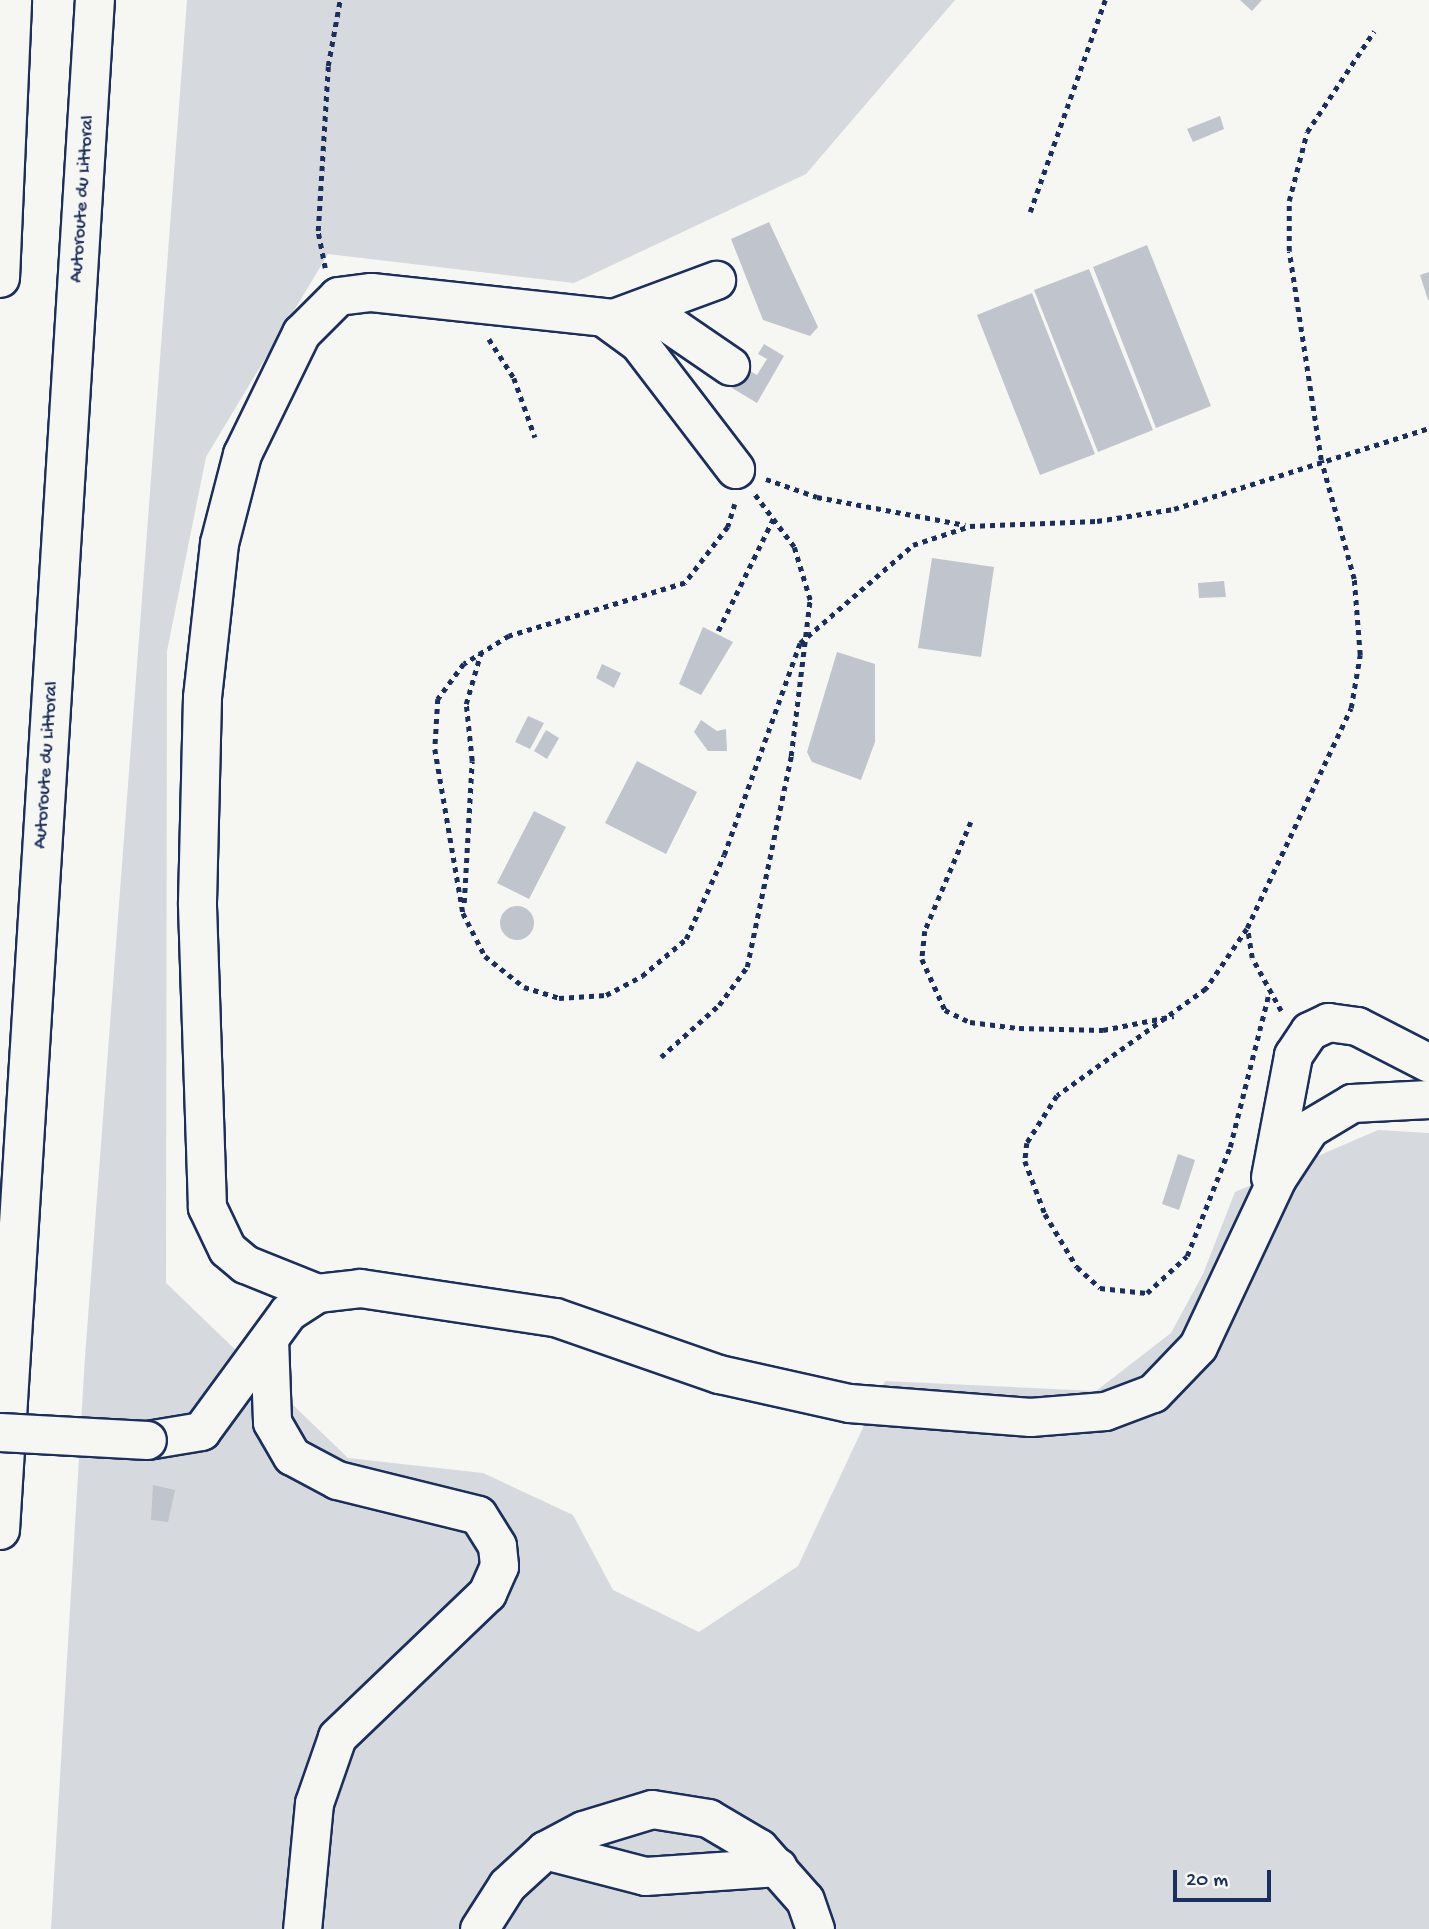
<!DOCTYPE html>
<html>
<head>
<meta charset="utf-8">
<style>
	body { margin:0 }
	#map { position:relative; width:1429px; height:1929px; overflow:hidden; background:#f6f6f2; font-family:"Gochi Hand",sans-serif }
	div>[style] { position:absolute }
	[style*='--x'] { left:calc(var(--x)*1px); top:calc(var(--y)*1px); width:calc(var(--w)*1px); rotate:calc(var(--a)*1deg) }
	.green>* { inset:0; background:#d6d9dd }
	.building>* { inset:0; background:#c0c4cd }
	.round { border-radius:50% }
	.path>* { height:4.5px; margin-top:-2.25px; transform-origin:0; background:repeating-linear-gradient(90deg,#1b2f5e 0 5px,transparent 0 10px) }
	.roads { filter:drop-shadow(2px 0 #1b2f5e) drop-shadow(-2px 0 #1b2f5e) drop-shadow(0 2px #1b2f5e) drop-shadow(0 -2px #1b2f5e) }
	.minor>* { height:37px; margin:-18.5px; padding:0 18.5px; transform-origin:18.5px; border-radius:18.5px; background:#f6f6f2 }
	.highway>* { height:38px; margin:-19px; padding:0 19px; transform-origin:19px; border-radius:19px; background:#f6f6f2 }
	.bridges { filter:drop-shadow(2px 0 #1b2f5e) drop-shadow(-2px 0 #1b2f5e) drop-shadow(0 2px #1b2f5e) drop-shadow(0 -2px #1b2f5e) }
	.minor-bridge>* { height:37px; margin:-18.5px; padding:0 18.5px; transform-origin:18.5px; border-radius:18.5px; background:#f6f6f2 }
	span { translate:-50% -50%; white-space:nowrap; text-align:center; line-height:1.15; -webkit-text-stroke:6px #f6f6f2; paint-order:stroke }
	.street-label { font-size:19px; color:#1b2f5e }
	.scale { position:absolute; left:1173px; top:1870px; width:98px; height:32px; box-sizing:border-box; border:4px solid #1b2f5e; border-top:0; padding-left:9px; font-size:21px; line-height:24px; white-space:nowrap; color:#1b2f5e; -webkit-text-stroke:5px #f6f6f2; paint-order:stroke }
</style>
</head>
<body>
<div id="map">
	<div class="green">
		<i style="clip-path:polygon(187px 0,955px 0,806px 174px,574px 283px,328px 254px,206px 457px,167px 651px,166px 1283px,348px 1458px,483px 1473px,573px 1515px,613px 1590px,699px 1632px,798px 1566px,885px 1381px,1096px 1391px,1171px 1333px,1203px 1274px,1235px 1192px,1378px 1130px,1429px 1133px,1429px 1929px,51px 1929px,85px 1357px)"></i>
	</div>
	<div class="building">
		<i style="clip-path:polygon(1240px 0,1262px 0,1252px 11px)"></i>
		<i style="clip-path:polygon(1220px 116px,1224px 129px,1193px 142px,1187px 129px)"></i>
		<i style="clip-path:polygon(769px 222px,818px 327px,810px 336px,763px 320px,731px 239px)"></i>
		<i style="clip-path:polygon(1147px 245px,1211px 406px,1156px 428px,1093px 267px)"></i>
		<i style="clip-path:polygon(1089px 269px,1153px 430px,1098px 452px,1034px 290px)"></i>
		<i style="clip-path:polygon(1429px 272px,1429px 300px,1428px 300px,1420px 275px)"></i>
		<i style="clip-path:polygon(1032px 293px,1095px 454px,1040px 475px,977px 315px)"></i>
		<i style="clip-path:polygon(764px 344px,784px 356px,757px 403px,727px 385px,739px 365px,757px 375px,767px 359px,758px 354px)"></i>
		<i style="clip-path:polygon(932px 558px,994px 567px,981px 657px,918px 648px)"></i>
		<i style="clip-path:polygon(1224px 581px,1226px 597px,1199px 598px,1198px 583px)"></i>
		<i style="clip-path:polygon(703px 627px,733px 642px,701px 695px,679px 684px)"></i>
		<i style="clip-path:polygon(837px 652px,875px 664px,875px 742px,861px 780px,812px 762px,807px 752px)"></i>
		<i style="clip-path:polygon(602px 664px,621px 673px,614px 688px,596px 678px)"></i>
		<i style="clip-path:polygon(528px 716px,544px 723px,530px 749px,515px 742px)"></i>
		<i style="clip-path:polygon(701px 720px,717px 731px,726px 729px,727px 751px,708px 751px,694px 732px)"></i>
		<i style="clip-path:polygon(546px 730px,559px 738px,547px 759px,534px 751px)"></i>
		<i style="clip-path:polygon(637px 761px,697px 792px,666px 854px,605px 823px)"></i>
		<i style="clip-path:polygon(534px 811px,566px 827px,529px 899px,497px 883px)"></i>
		<i class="round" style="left:500px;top:906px;width:34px;height:34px"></i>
		<i style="clip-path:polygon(1178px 1154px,1195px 1160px,1179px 1210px,1162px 1204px)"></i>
		<i style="clip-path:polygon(153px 1485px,175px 1490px,168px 1522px,151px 1520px)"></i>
	</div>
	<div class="path">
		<i style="--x:1030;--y:212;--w:225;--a:-70.5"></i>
		<i style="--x:325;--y:268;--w:38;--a:-101"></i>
		<i style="--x:318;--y:231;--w:165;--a:-86.5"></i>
		<i style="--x:328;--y:66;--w:67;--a:-79.7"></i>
		<i style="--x:489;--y:339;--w:46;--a:57.3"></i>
		<i style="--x:514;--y:378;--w:63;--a:70.4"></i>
		<i style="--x:766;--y:479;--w:54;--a:19.4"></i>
		<i style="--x:817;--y:497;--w:151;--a:10.7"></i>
		<i style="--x:735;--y:504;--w:24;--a:107"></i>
		<i style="--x:728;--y:527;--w:71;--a:127.5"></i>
		<i style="--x:685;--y:583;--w:184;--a:163.2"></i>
		<i style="--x:509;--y:636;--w:53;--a:148.1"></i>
		<i style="--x:464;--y:664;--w:44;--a:126.6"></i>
		<i style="--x:438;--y:699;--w:50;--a:93.4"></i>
		<i style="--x:435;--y:749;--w:166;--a:80.3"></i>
		<i style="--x:463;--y:913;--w:48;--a:62.9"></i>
		<i style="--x:485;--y:956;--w:50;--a:38.5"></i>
		<i style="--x:524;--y:987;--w:37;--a:17"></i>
		<i style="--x:559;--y:998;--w:47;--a:-3.7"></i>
		<i style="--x:606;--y:995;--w:41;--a:-27.8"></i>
		<i style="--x:642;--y:976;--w:57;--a:-40.1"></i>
		<i style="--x:686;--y:939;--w:92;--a:-65.7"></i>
		<i style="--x:724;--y:855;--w:225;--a:-70.3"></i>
		<i style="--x:800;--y:643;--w:150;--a:-40.9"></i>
		<i style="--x:913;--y:545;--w:60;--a:-18.4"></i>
		<i style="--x:970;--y:526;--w:127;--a:-2.3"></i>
		<i style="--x:1097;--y:521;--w:78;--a:-8.9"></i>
		<i style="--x:1174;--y:509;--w:268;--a:-17.6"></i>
		<i style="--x:718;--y:631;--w:125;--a:-63.8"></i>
		<i style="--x:971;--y:822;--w:118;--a:112.9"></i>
		<i style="--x:925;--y:931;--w:28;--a:96"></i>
		<i style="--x:922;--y:959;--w:56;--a:65.7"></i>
		<i style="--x:945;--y:1010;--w:28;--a:26"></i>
		<i style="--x:970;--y:1022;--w:49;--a:7"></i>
		<i style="--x:1019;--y:1028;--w:84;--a:1.4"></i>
		<i style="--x:1103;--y:1030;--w:72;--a:-11.2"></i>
		<i style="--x:464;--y:903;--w:142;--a:-86.8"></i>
		<i style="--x:472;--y:761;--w:57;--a:-96"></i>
		<i style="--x:466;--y:704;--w:54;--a:-73.9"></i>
		<i style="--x:1247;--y:929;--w:73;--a:124.3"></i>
		<i style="--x:1206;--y:989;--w:183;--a:144.3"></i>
		<i style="--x:1057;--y:1096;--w:56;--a:122.6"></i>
		<i style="--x:1027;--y:1143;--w:18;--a:96"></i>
		<i style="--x:1025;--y:1161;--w:57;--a:69.3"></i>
		<i style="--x:1045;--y:1214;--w:62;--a:58.9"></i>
		<i style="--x:1077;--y:1267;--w:31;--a:42"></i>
		<i style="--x:1100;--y:1288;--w:47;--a:6.1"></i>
		<i style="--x:1147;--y:1293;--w:54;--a:-42.8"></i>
		<i style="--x:1187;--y:1256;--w:117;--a:-68.5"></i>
		<i style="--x:1230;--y:1147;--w:159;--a:-75.8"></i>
		<i style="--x:1281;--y:1011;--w:60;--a:-118.7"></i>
		<i style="--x:1252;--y:958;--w:30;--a:-99"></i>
		<i style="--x:1247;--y:928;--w:243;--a:-64.7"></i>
		<i style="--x:1351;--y:708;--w:54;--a:-80.4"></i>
		<i style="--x:1360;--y:655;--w:76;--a:-94.5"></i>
		<i style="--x:1354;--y:579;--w:123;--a:-105.5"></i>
		<i style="--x:1321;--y:460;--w:211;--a:-98.7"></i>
		<i style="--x:1289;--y:251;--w:50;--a:-90"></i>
		<i style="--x:1289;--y:201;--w:71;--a:-75.4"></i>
		<i style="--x:1307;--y:132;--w:121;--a:-56.4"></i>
		<i style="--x:661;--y:1057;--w:78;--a:-41.9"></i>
		<i style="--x:719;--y:1005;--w:47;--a:-53.6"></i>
		<i style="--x:747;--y:967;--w:216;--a:-78.2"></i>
		<i style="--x:791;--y:756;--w:157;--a:-83.1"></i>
		<i style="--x:810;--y:600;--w:55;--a:-106.8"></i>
		<i style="--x:794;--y:547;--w:65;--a:-126.9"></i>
	</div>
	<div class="roads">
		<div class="minor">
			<i style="--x:629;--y:313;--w:31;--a:9"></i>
			<i style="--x:660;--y:318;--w:85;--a:34.4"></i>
			<i style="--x:606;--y:319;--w:39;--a:36"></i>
			<i style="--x:638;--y:342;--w:160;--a:52.6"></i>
			<i style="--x:1270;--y:1177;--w:124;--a:-79.3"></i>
			<i style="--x:1293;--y:1055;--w:29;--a:-56"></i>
			<i style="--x:1309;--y:1031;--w:21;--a:-25"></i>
			<i style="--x:1328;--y:1022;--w:29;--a:8"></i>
			<i style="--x:1357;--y:1026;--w:81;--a:27.2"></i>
			<i style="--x:317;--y:1293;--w:78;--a:-158.1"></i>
			<i style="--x:245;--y:1264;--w:23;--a:-140"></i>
			<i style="--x:227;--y:1249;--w:47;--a:-115.5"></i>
			<i style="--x:207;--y:1207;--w:305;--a:-91.9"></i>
			<i style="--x:197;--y:902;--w:205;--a:-88.6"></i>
			<i style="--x:202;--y:697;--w:155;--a:-83.7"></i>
			<i style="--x:219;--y:543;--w:92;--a:-75.5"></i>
			<i style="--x:242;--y:454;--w:135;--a:-64"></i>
			<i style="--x:301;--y:333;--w:52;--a:-45"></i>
			<i style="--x:338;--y:296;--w:33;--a:-7"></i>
			<i style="--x:371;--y:292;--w:243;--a:6.1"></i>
			<i style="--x:613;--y:318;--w:110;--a:-20.3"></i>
			<i style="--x:269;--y:1339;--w:83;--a:87.9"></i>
			<i style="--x:272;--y:1422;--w:39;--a:60"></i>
			<i style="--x:292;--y:1456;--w:51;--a:28.1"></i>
			<i style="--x:337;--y:1480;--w:145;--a:13.9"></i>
			<i style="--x:478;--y:1515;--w:36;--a:58"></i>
			<i style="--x:497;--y:1546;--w:20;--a:84"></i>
			<i style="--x:499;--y:1566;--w:30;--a:114"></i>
			<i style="--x:487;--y:1593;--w:208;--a:136.2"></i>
			<i style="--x:337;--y:1737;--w:70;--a:109.2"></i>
			<i style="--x:314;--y:1803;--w:127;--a:95.4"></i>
			<i style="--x:147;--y:1440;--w:55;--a:-9.5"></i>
			<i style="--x:201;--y:1431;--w:147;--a:-53.8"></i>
			<i style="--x:288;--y:1312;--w:35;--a:-33"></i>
			<i style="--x:317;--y:1293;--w:43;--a:-6.6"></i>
			<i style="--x:360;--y:1288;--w:197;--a:8.5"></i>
			<i style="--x:555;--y:1317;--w:174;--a:19.2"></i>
			<i style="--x:719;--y:1374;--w:133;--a:12.6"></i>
			<i style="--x:849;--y:1403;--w:182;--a:4.4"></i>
			<i style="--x:1030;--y:1417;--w:75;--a:-4.6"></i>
			<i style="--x:1105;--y:1411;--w:51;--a:-20.6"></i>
			<i style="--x:1153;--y:1393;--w:65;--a:-46.2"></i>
			<i style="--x:1198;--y:1346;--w:186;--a:-64.8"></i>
			<i style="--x:1277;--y:1178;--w:60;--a:-56.6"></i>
			<i style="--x:1310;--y:1128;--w:49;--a:-30.8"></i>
			<i style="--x:1352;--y:1103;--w:77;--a:-3"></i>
			<i style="--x:545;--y:1850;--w:103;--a:14.6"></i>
			<i style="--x:645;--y:1876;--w:133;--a:-3.9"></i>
			<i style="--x:479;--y:1929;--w:52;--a:-57.5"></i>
			<i style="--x:507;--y:1885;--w:52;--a:-42.6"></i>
			<i style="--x:545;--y:1850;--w:43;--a:-27.8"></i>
			<i style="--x:583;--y:1830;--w:72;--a:-16.9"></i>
			<i style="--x:652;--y:1809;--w:57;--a:9.1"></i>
			<i style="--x:708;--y:1818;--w:59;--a:30.5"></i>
			<i style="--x:759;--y:1848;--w:69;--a:48.5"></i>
			<i style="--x:805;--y:1900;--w:31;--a:71"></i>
		</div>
		<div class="highway">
			<i style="--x:0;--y:278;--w:278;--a:-87.5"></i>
			<i style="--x:0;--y:1530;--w:1533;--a:-86.45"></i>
		</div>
	</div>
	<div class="bridges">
		<div class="minor-bridge">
			<i style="--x:0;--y:1432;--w:147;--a:3.1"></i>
		</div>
	</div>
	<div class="street-label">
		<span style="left:83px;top:199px;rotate:-86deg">Autoroute du Littoral</span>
		<span style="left:47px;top:765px;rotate:-86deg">Autoroute du Littoral</span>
	</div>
	<div class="scale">20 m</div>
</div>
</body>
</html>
